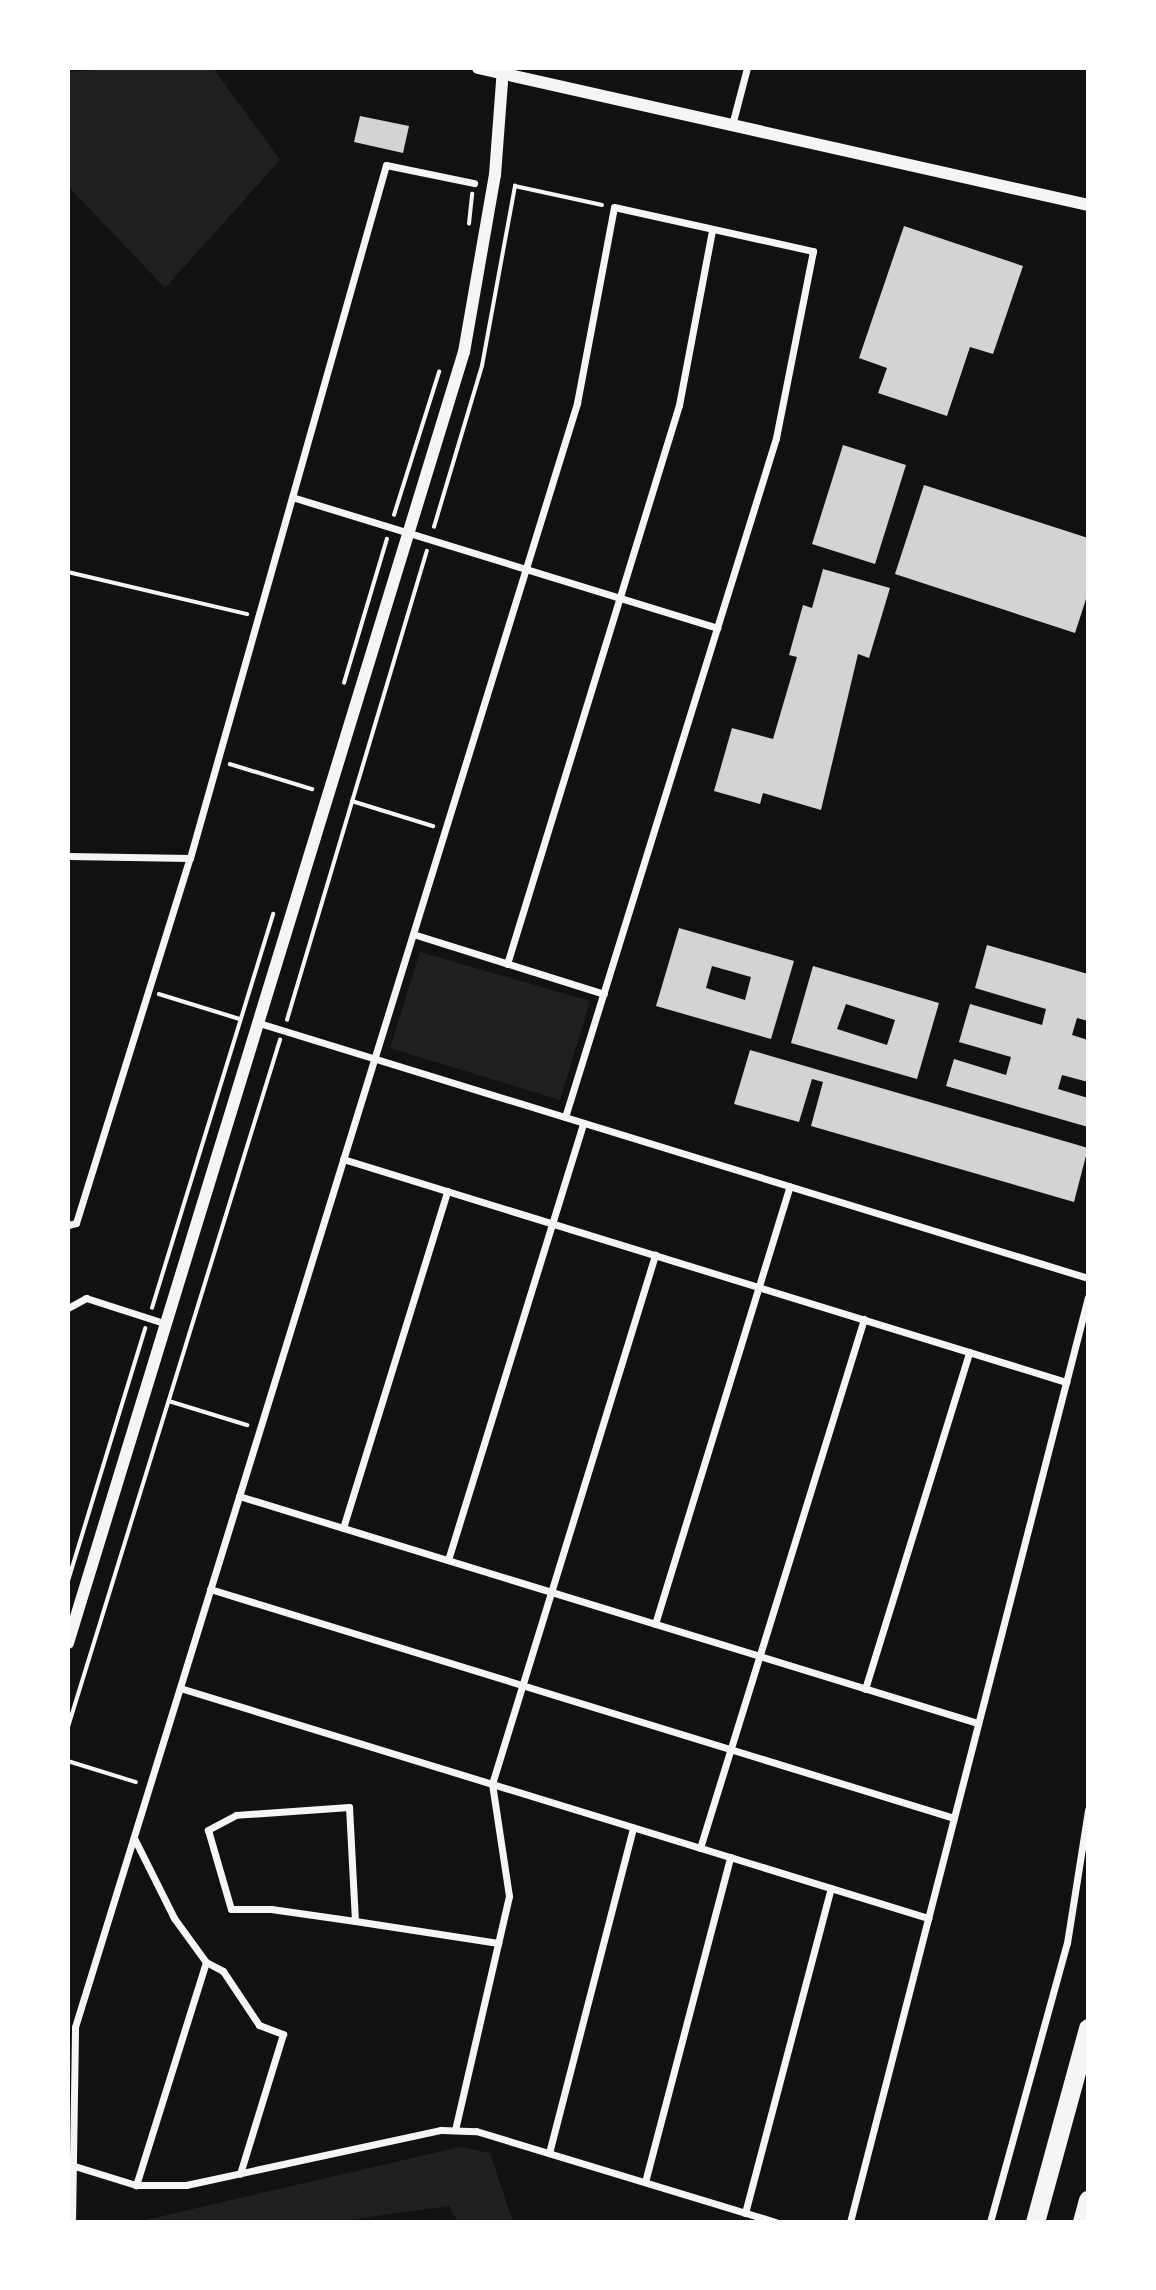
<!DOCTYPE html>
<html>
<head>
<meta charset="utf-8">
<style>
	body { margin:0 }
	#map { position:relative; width:1156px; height:2290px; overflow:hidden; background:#111; font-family:Commissioner,sans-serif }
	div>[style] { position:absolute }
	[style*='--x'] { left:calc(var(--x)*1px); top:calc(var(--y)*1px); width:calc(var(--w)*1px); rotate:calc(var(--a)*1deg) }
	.green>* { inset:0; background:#202020 }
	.building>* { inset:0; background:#d3d3d3 }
	.path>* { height:3.5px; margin:-1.75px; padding:0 1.75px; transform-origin:1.75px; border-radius:1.75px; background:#f5f5f5 }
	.minor>* { height:7px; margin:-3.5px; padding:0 3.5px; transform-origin:3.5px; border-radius:3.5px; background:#f5f5f5 }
	.tertiary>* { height:12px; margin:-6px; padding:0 6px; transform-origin:6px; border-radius:6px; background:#f5f5f5 }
	.motorway>* { height:19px; margin:-9.5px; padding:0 9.5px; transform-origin:9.5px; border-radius:9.5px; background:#f5f5f5 }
	span { translate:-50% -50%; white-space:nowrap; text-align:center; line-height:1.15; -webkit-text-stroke:5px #fff; paint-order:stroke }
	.frame { position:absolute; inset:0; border:70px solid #fff; pointer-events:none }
</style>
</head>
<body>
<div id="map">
	<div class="green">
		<i style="clip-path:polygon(114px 68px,213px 68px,280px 160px,165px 288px,68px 186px,68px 72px)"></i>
		<i style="clip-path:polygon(420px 952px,590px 1001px,560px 1100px,390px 1048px)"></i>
		<i style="clip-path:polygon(460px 2147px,490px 2153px,513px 2222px,458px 2222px,449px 2206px,333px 2222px,137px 2222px)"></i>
	</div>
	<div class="building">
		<i style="clip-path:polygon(360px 116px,409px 126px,403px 153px,354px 142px)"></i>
		<i style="clip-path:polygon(904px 226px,1023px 266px,993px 354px,970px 347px,947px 416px,878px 393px,887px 368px,859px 358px)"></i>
		<i style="clip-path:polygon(843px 445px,906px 465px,875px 564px,812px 544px)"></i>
		<i style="clip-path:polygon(924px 485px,1088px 538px,1088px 593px,1075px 633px,895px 574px)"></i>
		<i style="clip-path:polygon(823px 569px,890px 588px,869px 658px,858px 654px,821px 810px,763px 793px,760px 804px,714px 791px,732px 728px,773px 739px,797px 657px,789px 655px,803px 605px,812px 608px)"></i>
		<i style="clip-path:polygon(evenodd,679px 928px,794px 961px,771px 1039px,656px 1006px,679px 928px,712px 966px,751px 977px,745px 1000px,706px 988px,712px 966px)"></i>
		<i style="clip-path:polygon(987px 945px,1088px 974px,1088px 1021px,1077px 1018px,1072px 1035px,1088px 1040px,1088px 1082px,1062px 1075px,1058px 1089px,1088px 1098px,1088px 1127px,946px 1086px,954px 1059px,1006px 1075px,1011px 1057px,959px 1042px,970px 1004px,1042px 1025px,1046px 1009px,975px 988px)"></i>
		<i style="clip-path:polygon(evenodd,813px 966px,939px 1003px,917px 1079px,791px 1043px,813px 966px,846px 1004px,895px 1020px,887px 1045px,837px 1029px,846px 1004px)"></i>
		<i style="clip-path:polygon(750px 1050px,1088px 1148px,1074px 1202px,811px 1126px,823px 1082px,812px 1079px,799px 1122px,734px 1104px)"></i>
	</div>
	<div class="path">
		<i style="--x:469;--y:224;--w:30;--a:-84"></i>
		<i style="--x:394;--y:515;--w:150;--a:-72.5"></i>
		<i style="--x:434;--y:527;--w:168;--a:-73.4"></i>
		<i style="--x:482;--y:366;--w:183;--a:-79.6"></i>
		<i style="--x:515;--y:186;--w:89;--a:12.3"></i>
		<i style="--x:68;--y:572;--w:184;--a:13.2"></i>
		<i style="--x:344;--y:683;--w:150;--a:-73.4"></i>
		<i style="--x:230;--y:764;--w:86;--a:17"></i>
		<i style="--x:352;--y:801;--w:85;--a:17.2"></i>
		<i style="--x:159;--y:994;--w:85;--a:17.2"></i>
		<i style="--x:287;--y:1020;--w:489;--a:-73.4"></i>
		<i style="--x:152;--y:1308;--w:412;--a:-72.9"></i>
		<i style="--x:169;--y:1401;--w:82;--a:17.1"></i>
		<i style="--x:68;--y:1581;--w:264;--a:-73"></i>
		<i style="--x:68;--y:1727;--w:719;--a:-72.85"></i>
		<i style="--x:68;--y:1761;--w:71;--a:17.2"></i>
	</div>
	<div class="minor">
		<i style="--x:732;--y:125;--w:59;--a:-75.3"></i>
		<i style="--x:292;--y:497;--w:445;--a:17.1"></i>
		<i style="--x:68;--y:856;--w:122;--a:0.9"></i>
		<i style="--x:413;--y:934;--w:200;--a:17.4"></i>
		<i style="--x:507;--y:964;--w:585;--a:-72.9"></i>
		<i style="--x:679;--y:405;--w:178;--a:-79.3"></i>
		<i style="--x:259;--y:1023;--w:867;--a:17.1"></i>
		<i style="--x:343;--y:1159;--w:757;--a:17.14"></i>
		<i style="--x:68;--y:1225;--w:8;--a:-14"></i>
		<i style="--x:76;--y:1223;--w:382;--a:-72.7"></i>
		<i style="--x:190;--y:858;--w:720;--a:-74.21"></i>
		<i style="--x:386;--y:165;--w:90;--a:11.6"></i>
		<i style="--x:68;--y:1308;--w:21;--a:-29"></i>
		<i style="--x:86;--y:1298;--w:85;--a:17.8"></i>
		<i style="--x:239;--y:1496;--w:773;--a:17.08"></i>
		<i style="--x:343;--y:1528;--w:353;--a:-72.8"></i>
		<i style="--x:448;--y:1560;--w:457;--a:-72.8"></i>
		<i style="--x:210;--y:1589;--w:778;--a:17.11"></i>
		<i style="--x:655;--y:1624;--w:458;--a:-72.9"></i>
		<i style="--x:180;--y:1688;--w:783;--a:17.09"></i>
		<i style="--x:865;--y:1689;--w:353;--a:-72.8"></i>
		<i style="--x:134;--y:1838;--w:89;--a:63.4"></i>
		<i style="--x:174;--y:1918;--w:54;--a:54"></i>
		<i style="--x:206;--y:1962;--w:234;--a:107.4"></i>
		<i style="--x:700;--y:1848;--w:554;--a:-72.78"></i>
		<i style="--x:355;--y:1921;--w:114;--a:-93"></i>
		<i style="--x:349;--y:1807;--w:113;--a:176"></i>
		<i style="--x:236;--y:1815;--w:32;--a:152"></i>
		<i style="--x:208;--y:1830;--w:82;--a:73.8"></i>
		<i style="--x:231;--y:1909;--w:40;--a:0"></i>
		<i style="--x:271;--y:1909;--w:85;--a:8.1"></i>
		<i style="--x:355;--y:1921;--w:145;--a:8.7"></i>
		<i style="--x:206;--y:1962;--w:19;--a:28"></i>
		<i style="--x:223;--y:1971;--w:65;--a:56.3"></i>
		<i style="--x:259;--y:2025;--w:26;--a:21"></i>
		<i style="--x:283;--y:2034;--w:146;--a:107.1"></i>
		<i style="--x:455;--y:2130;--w:240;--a:-77"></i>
		<i style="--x:509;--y:1896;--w:113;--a:-98.6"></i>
		<i style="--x:492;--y:1784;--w:554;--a:-72.87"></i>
		<i style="--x:549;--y:2153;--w:336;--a:-75.5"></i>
		<i style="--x:68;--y:2164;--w:71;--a:17.2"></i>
		<i style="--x:136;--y:2185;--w:50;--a:0"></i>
		<i style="--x:186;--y:2185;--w:261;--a:-12.2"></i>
		<i style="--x:441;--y:2130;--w:35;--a:2"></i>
		<i style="--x:476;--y:2131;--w:313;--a:16.9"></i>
		<i style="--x:645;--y:2182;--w:336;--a:-75.3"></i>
		<i style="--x:745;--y:2213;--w:336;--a:-75.2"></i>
		<i style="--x:72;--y:2222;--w:195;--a:-89.1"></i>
		<i style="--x:75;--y:2027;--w:1700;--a:-72.82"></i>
		<i style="--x:577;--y:403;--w:199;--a:-79.3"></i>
		<i style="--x:614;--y:207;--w:204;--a:12.5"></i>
		<i style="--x:813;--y:251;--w:191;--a:101.2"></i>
		<i style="--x:776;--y:438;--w:711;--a:107.26"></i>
		<i style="--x:850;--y:2222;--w:955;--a:-75.57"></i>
		<i style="--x:990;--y:2222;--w:289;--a:-74.6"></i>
		<i style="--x:1067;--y:1943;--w:135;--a:-81"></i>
	</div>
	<div class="tertiary">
		<i style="--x:478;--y:68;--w:625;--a:12.66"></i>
		<i style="--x:68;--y:1643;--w:1350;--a:-72.95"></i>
		<i style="--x:464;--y:352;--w:180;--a:-80.1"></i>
		<i style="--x:495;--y:175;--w:107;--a:-85.7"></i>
	</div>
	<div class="motorway">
		<i style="--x:1035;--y:2222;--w:201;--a:-74.7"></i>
		<i style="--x:1082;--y:2222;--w:23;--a:-75"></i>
	</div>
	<div class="frame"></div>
</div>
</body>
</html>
